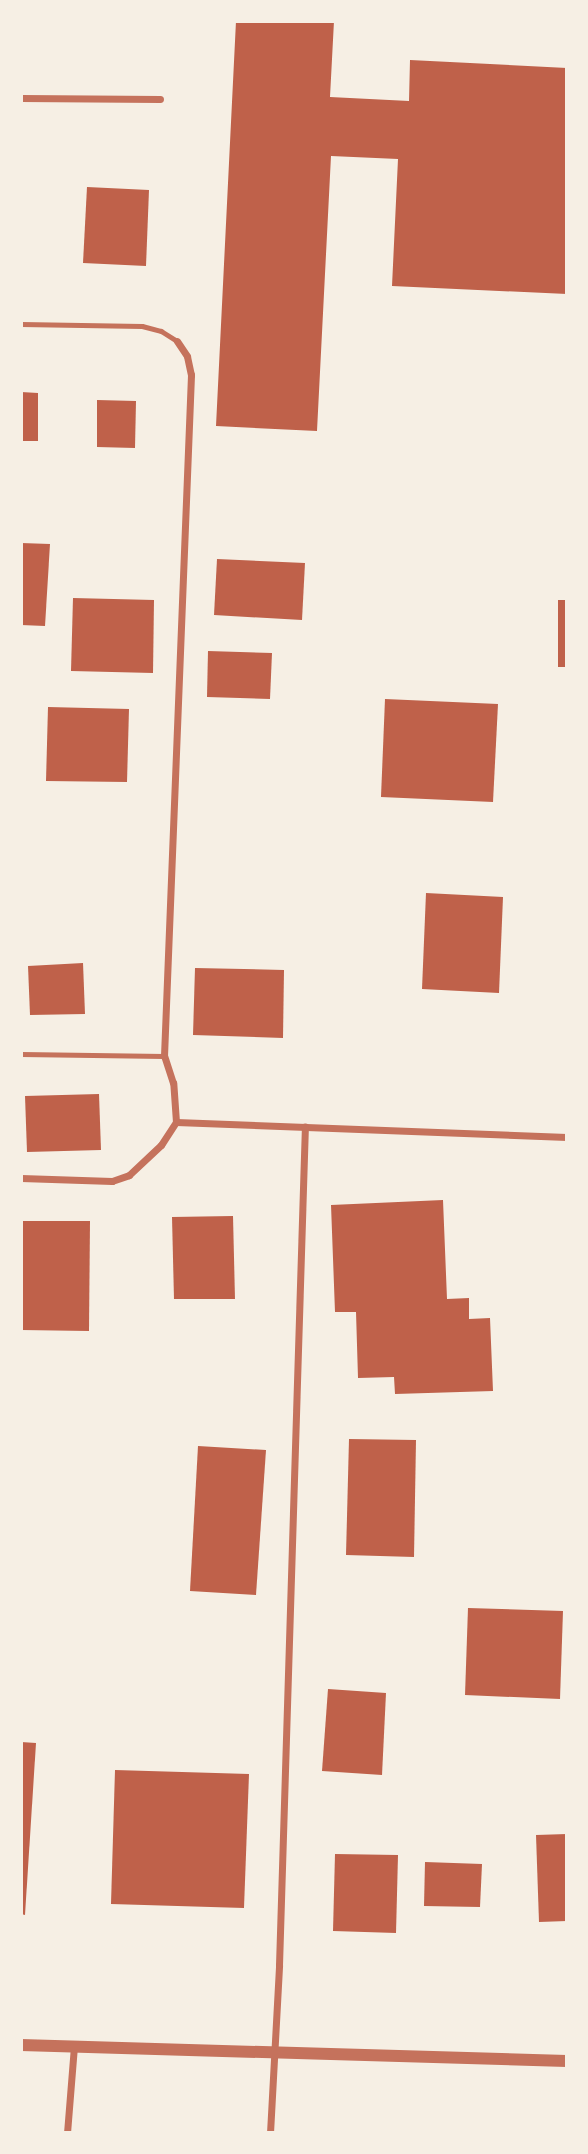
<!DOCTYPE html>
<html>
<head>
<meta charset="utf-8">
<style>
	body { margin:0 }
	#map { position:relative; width:588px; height:2154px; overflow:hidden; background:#f6efe4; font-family:Rubik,sans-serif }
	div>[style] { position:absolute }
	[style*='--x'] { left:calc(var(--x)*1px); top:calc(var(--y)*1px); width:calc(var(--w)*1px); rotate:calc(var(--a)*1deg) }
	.building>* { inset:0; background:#bf614a }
	.service>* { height:5px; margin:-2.5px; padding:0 2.5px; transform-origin:2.5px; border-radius:2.5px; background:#c5725c }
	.minor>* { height:7px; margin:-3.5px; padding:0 3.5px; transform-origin:3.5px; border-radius:3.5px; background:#c5725c }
	.tertiary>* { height:12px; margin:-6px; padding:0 6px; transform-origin:6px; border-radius:6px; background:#c5725c }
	span { translate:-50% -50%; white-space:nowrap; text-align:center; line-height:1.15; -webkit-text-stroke:7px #f6efe4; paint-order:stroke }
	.frame { position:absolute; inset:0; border:23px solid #f6efe4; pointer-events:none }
</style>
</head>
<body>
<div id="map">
	<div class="building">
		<i style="clip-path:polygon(236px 21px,334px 21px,330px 97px,409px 101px,410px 60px,567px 68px,567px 294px,392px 286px,398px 159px,331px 156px,317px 431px,216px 426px)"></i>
		<i style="clip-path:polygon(87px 187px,149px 190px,146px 266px,83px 263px)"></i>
		<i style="clip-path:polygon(21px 392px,38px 393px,38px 441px,21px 441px)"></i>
		<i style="clip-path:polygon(97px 400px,136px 401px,135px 448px,97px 447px)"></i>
		<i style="clip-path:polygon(21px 543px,50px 544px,45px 626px,21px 625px)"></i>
		<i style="clip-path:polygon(217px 559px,305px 563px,302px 620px,214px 615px)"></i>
		<i style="clip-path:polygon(73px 598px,154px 600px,153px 673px,71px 671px)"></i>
		<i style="clip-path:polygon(558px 600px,567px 600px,567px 667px,558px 667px)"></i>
		<i style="clip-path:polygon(208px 651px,272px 653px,270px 699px,207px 697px)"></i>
		<i style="clip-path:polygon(385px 699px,498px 704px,493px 802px,381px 797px)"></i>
		<i style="clip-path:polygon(48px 707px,129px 709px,127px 782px,46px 781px)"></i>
		<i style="clip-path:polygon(426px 893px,503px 897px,499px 993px,422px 989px)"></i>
		<i style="clip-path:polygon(83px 963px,85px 1014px,30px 1015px,28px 966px)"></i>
		<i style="clip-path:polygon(195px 968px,284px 970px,283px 1038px,193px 1035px)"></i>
		<i style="clip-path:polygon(99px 1094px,101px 1150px,27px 1152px,25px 1096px)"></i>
		<i style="clip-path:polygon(443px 1200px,447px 1299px,469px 1298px,469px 1319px,490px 1318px,493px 1391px,395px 1394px,394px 1377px,358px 1378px,356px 1312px,335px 1312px,331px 1205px)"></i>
		<i style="clip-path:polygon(233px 1216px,235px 1299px,174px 1299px,172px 1217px)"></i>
		<i style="clip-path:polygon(22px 1221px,90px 1221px,89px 1331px,21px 1330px)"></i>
		<i style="clip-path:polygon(349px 1439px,416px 1440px,414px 1557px,346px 1555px)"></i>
		<i style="clip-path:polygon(198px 1446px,266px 1450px,256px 1595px,190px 1591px)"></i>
		<i style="clip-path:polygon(468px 1608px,563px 1611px,560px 1699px,465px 1695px)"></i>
		<i style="clip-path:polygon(328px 1689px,386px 1693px,382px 1775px,322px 1771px)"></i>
		<i style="clip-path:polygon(21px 1742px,36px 1743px,25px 1915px,21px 1914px)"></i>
		<i style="clip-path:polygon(115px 1770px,249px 1774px,244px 1908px,111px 1904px)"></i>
		<i style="clip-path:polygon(567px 1834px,567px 1921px,539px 1922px,536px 1835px)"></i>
		<i style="clip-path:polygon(335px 1854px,398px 1855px,396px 1933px,333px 1931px)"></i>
		<i style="clip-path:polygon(425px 1862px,482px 1864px,480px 1907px,424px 1906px)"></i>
	</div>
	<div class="service">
		<i style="--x:21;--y:324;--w:121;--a:0.9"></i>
		<i style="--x:142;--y:326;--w:20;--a:15"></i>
		<i style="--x:161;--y:331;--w:19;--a:32"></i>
		<i style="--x:21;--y:1054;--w:143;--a:0.8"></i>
	</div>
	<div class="minor">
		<i style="--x:21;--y:98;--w:139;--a:0.4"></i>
		<i style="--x:176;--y:1122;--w:39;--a:-94"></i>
		<i style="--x:173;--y:1083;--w:28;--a:-108"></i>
		<i style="--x:164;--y:1056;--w:682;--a:-87.73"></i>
		<i style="--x:191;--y:375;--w:19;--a:-102"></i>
		<i style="--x:187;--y:356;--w:18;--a:-124"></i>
		<i style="--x:21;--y:1178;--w:91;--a:1.9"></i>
		<i style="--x:112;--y:1181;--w:18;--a:-19"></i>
		<i style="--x:129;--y:1175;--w:44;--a:-43.2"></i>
		<i style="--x:161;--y:1145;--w:27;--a:-57"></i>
		<i style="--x:176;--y:1122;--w:391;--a:2.2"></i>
		<i style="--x:67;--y:2133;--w:87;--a:-85.4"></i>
		<i style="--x:270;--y:2133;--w:168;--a:-86.9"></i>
		<i style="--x:279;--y:1965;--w:839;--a:-88.23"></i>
	</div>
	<div class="tertiary">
		<i style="--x:21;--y:2045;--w:546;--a:1.68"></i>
	</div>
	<div class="frame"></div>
</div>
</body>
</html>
